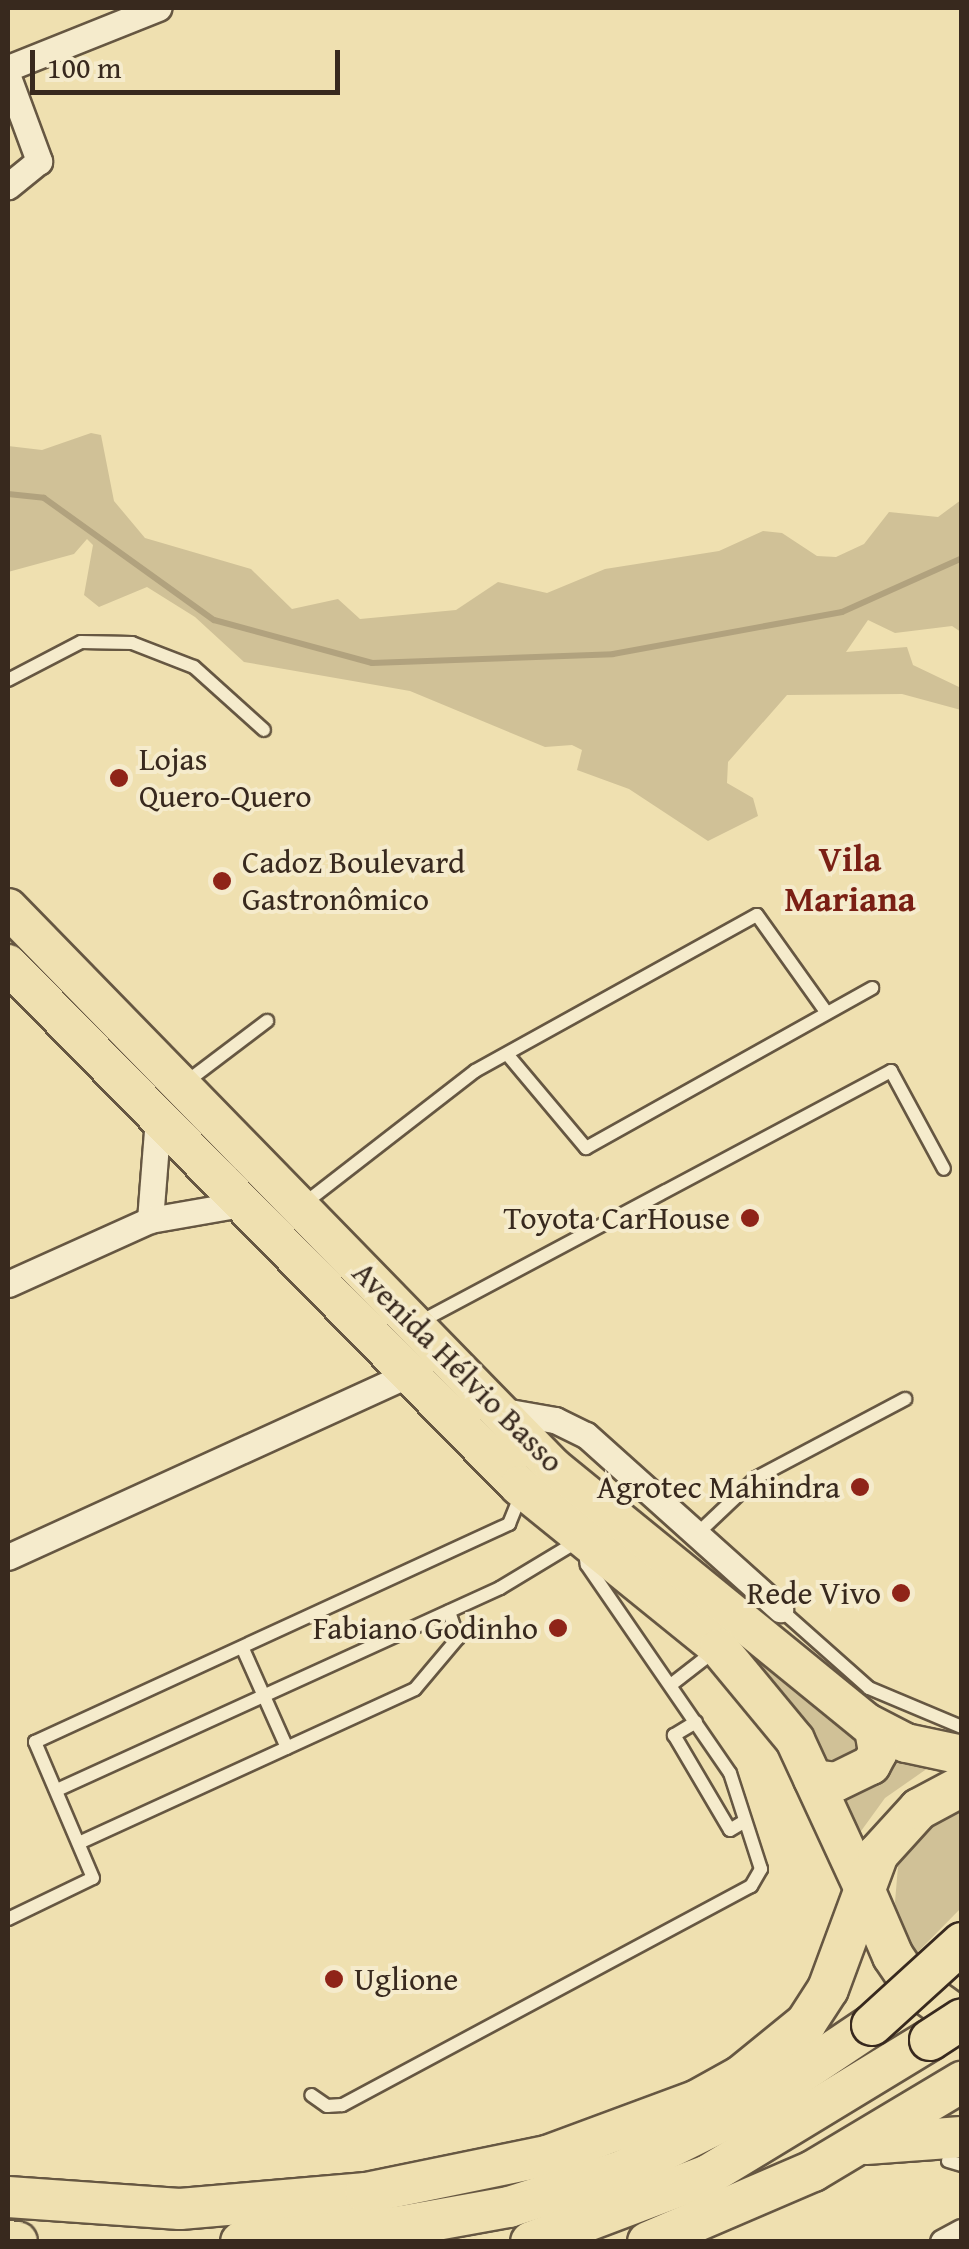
<!DOCTYPE html>
<html>
<head>
<meta charset="utf-8">
<style>
	body { margin:0 }
	#map { position:relative; width:969px; height:2249px; overflow:hidden; background:#efe0b0; font-family:"Gentium Book Plus",serif }
	div>[style] { position:absolute }
	[style*='--x'] { left:calc(var(--x)*1px); top:calc(var(--y)*1px); width:calc(var(--w)*1px); rotate:calc(var(--a)*1deg) }
	.green>* { inset:0; background:#d0c197 }
	.stream>* { height:6px; margin:-3px; padding:0 3px; transform-origin:3px; border-radius:3px; background:#b1a27e }
	.roads { filter:drop-shadow(2px 0 #665742) drop-shadow(-2px 0 #665742) drop-shadow(0 2px #665742) drop-shadow(0 -2px #665742) }
	.service>* { height:12px; margin:-6px; padding:0 6px; transform-origin:6px; border-radius:6px; background:#f5ebcc }
	.minor>* { height:25px; margin:-12.5px; padding:0 12.5px; transform-origin:12.5px; border-radius:12.5px; background:#f5ebcc }
	.primary>* { height:38px; margin:-19px; padding:0 19px; transform-origin:19px; border-radius:19px; background:#efe0b0 }
	.trunk>* { height:40px; margin:-20px; padding:0 20px; transform-origin:20px; border-radius:20px; background:#efe0b0 }
	.bridges { filter:drop-shadow(2px 0 #38291e) drop-shadow(-2px 0 #38291e) drop-shadow(0 2px #38291e) drop-shadow(0 -2px #38291e) }
	.trunk-bridge>* { height:40px; margin:-20px; padding:0 20px; transform-origin:20px; border-radius:20px; background:#efe0b0 }
	.dots>* { width:28px; height:28px; translate:-50% -50%; box-sizing:border-box; border:5px solid #f5ebcc; border-radius:50% }
	span { translate:-50% -50%; white-space:nowrap; text-align:center; line-height:1.15; -webkit-text-stroke:8px #f5ebcc; paint-order:stroke }
	.poi-label { font-size:32px; color:#38291e }
	.left { translate:0 -50%; text-align:left }
	.right { translate:-100% -50%; text-align:right }
	.street-label { font-size:32px; color:#38291e }
	.neighbourhood-label { font-size:35px; color:#7a1f14; font-weight:700 }
	.frame { position:absolute; inset:0; border:10px solid #38291e; pointer-events:none }
	.scale { position:absolute; left:30px; top:50px; width:310px; height:45px; box-sizing:border-box; border:5px solid #38291e; border-top:0; padding-left:12px; font-size:30px; line-height:35px; white-space:nowrap; color:#38291e; -webkit-text-stroke:8px #f5ebcc; paint-order:stroke }
</style>
</head>
<body>
<div id="map">
	<div class="green">
		<i style="clip-path:polygon(91px 433px,101px 435px,114px 501px,145px 538px,251px 569px,292px 609px,338px 599px,360px 619px,456px 610px,498px 582px,547px 593px,605px 569px,719px 551px,763px 531px,782px 533px,817px 556px,836px 557px,864px 544px,889px 512px,938px 517px,961px 500px,961px 632px,952px 626px,895px 633px,868px 620px,846px 652px,907px 647px,913px 665px,959px 687px,961px 710px,902px 694px,787px 695px,728px 762px,727px 783px,753px 798px,758px 816px,708px 841px,629px 789px,577px 770px,582px 750px,572px 745px,545px 747px,410px 691px,244px 662px,195px 617px,147px 587px,99px 607px,84px 595px,93px 545px,87px 539px,74px 554px,8px 572px,8px 446px,42px 450px)"></i>
		<i style="clip-path:polygon(463px 1399px,861px 1735px,858px 1749px,847px 1761px,820px 1766px,455px 1408px)"></i>
		<i style="clip-path:polygon(894px 1750px,928px 1768px,885px 1798px,856px 1838px,838px 1800px,886px 1774px)"></i>
		<i style="clip-path:polygon(961px 1797px,961px 1908px,910px 1960px,895px 1902px,899px 1854px)"></i>
	</div>
	<div class="stream">
		<i style="--x:8;--y:494;--w:36;--a:6"></i>
		<i style="--x:44;--y:498;--w:209;--a:35.7"></i>
		<i style="--x:214;--y:620;--w:164;--a:15.2"></i>
		<i style="--x:372;--y:663;--w:241;--a:-2.1"></i>
		<i style="--x:613;--y:654;--w:233;--a:-10.4"></i>
		<i style="--x:842;--y:612;--w:132;--a:-24.2"></i>
	</div>
	<div class="roads">
		<div class="service">
			<i style="--x:8;--y:680;--w:82;--a:-27.5"></i>
			<i style="--x:81;--y:642;--w:51;--a:1.1"></i>
			<i style="--x:132;--y:643;--w:66;--a:21.2"></i>
			<i style="--x:194;--y:667;--w:94;--a:42"></i>
			<i style="--x:507;--y:1054;--w:123;--a:50"></i>
			<i style="--x:586;--y:1148;--w:328;--a:-29.2"></i>
			<i style="--x:185;--y:1083;--w:103;--a:-37.1"></i>
			<i style="--x:301;--y:1206;--w:220;--a:-37.8"></i>
			<i style="--x:475;--y:1071;--w:322;--a:-29"></i>
			<i style="--x:757;--y:915;--w:120;--a:54.5"></i>
			<i style="--x:418;--y:1323;--w:536;--a:-28.05"></i>
			<i style="--x:891;--y:1071;--w:111;--a:61.6"></i>
			<i style="--x:697;--y:1534;--w:81;--a:-43.5"></i>
			<i style="--x:756;--y:1478;--w:169;--a:-27.9"></i>
			<i style="--x:780;--y:1609;--w:119;--a:41.6"></i>
			<i style="--x:869;--y:1688;--w:101;--a:22.8"></i>
			<i style="--x:243;--y:1649;--w:108;--a:66"></i>
			<i style="--x:672;--y:1684;--w:57;--a:-37.9"></i>
			<i style="--x:696;--y:1722;--w:26;--a:149"></i>
			<i style="--x:674;--y:1735;--w:110;--a:59.5"></i>
			<i style="--x:730;--y:1830;--w:17;--a:-31"></i>
			<i style="--x:57;--y:1790;--w:487;--a:-24.5"></i>
			<i style="--x:500;--y:1588;--w:97;--a:-31.1"></i>
			<i style="--x:583;--y:1538;--w:27;--a:82"></i>
			<i style="--x:587;--y:1565;--w:252;--a:55.5"></i>
			<i style="--x:730;--y:1773;--w:101;--a:72.1"></i>
			<i style="--x:761;--y:1869;--w:20;--a:120"></i>
			<i style="--x:751;--y:1886;--w:464;--a:151.8"></i>
			<i style="--x:342;--y:2105;--w:15;--a:176"></i>
			<i style="--x:327;--y:2106;--w:19;--a:-145"></i>
			<i style="--x:81;--y:1842;--w:367;--a:-24.6"></i>
			<i style="--x:415;--y:1689;--w:67;--a:-49.9"></i>
			<i style="--x:458;--y:1638;--w:28;--a:-109"></i>
			<i style="--x:8;--y:1919;--w:94;--a:-25.8"></i>
			<i style="--x:93;--y:1878;--w:148;--a:-113.1"></i>
			<i style="--x:35;--y:1742;--w:522;--a:-24.7"></i>
			<i style="--x:509;--y:1524;--w:31;--a:-68"></i>
			<i style="--x:948;--y:2161;--w:15;--a:16"></i>
		</div>
		<div class="minor">
			<i style="--x:8;--y:68;--w:162;--a:-21.8"></i>
			<i style="--x:8;--y:77;--w:90;--a:69.7"></i>
			<i style="--x:39;--y:161;--w:40;--a:141"></i>
			<i style="--x:150;--y:1220;--w:102;--a:-85.5"></i>
			<i style="--x:8;--y:1284;--w:156;--a:-24.3"></i>
			<i style="--x:150;--y:1220;--w:93;--a:-9.9"></i>
			<i style="--x:498;--y:1410;--w:58;--a:10"></i>
			<i style="--x:555;--y:1420;--w:34;--a:26"></i>
			<i style="--x:586;--y:1435;--w:261;--a:41.9"></i>
			<i style="--x:8;--y:1557;--w:439;--a:-24.5"></i>
			<i style="--x:943;--y:2242;--w:21;--a:-28"></i>
		</div>
		<div class="primary">
			<i style="--x:8;--y:908;--w:782;--a:45.73"></i>
			<i style="--x:554;--y:1468;--w:404;--a:39.2"></i>
			<i style="--x:867;--y:1723;--w:44;--a:27.1"></i>
			<i style="--x:906;--y:1743;--w:57;--a:12.1"></i>
			<i style="--x:8;--y:964;--w:730;--a:45.61"></i>
			<i style="--x:519;--y:1486;--w:257;--a:39"></i>
			<i style="--x:719;--y:1648;--w:119;--a:50.4"></i>
			<i style="--x:795;--y:1740;--w:164;--a:65.2"></i>
			<i style="--x:813;--y:1779;--w:23;--a:7"></i>
			<i style="--x:836;--y:1782;--w:39;--a:-26"></i>
			<i style="--x:871;--y:1765;--w:15;--a:-62"></i>
			<i style="--x:878;--y:1752;--w:23;--a:-100"></i>
		</div>
		<div class="trunk">
			<i style="--x:864;--y:1889;--w:73;--a:66.6"></i>
			<i style="--x:893;--y:1956;--w:34;--a:56"></i>
			<i style="--x:912;--y:1984;--w:62;--a:35.8"></i>
			<i style="--x:866;--y:2144;--w:96;--a:-4.2"></i>
			<i style="--x:8;--y:2197;--w:172;--a:4"></i>
			<i style="--x:180;--y:2209;--w:187;--a:-4.9"></i>
			<i style="--x:366;--y:2193;--w:185;--a:-11.6"></i>
			<i style="--x:547;--y:2156;--w:159;--a:-20.3"></i>
			<i style="--x:696;--y:2101;--w:51;--a:-29.1"></i>
			<i style="--x:741;--y:2076;--w:84;--a:-39.2"></i>
			<i style="--x:806;--y:2023;--w:40;--a:-57.1"></i>
			<i style="--x:828;--y:1989;--w:144;--a:-69.7"></i>
			<i style="--x:878;--y:1854;--w:61;--a:-47.7"></i>
			<i style="--x:919;--y:1809;--w:49;--a:-28.1"></i>
			<i style="--x:8;--y:2241;--w:9;--a:6"></i>
			<i style="--x:241;--y:2242;--w:163;--a:-5.6"></i>
			<i style="--x:403;--y:2226;--w:108;--a:-10.2"></i>
			<i style="--x:509;--y:2207;--w:121;--a:-17.8"></i>
			<i style="--x:624;--y:2170;--w:137;--a:-26.4"></i>
			<i style="--x:747;--y:2109;--w:151;--a:-33.9"></i>
			<i style="--x:531;--y:2242;--w:189;--a:-20.7"></i>
			<i style="--x:708;--y:2175;--w:260;--a:-31.3"></i>
			<i style="--x:648;--y:2242;--w:180;--a:-23.3"></i>
			<i style="--x:813;--y:2171;--w:174;--a:-30.9"></i>
		</div>
	</div>
	<div class="bridges">
		<div class="trunk-bridge">
			<i style="--x:872;--y:2025;--w:122;--a:-42.3"></i>
			<i style="--x:930;--y:2040;--w:38;--a:-33"></i>
		</div>
	</div>
	<div class="dots">
		<i style="left:119px;top:778px;background:#8f2418"></i>
		<i style="left:222px;top:881px;background:#8f2418"></i>
		<i style="left:750px;top:1218px;background:#8f2418"></i>
		<i style="left:860px;top:1487px;background:#8f2418"></i>
		<i style="left:901px;top:1593px;background:#8f2418"></i>
		<i style="left:558px;top:1628px;background:#8f2418"></i>
		<i style="left:334px;top:1979px;background:#8f2418"></i>
	</div>
	<div class="poi-label">
		<span class="left" style="left:139px;top:778px">Lojas<br>Quero-Quero</span>
		<span class="left" style="left:242px;top:881px">Cadoz Boulevard<br>Gastronômico</span>
		<span class="right" style="left:730px;top:1218px">Toyota CarHouse</span>
		<span class="right" style="left:840px;top:1487px">Agrotec Mahindra</span>
		<span class="right" style="left:881px;top:1593px">Rede Vivo</span>
		<span class="right" style="left:538px;top:1628px">Fabiano Godinho</span>
		<span class="left" style="left:354px;top:1979px">Uglione</span>
	</div>
	<div class="street-label">
		<span style="left:458px;top:1367px;rotate:45deg">Avenida Hélvio Basso</span>
	</div>
	<div class="neighbourhood-label">
		<span style="left:850px;top:879px">Vila<br>Mariana</span>
	</div>
	<div class="frame"></div>
	<div class="scale">100 m</div>
</div>
</body>
</html>
